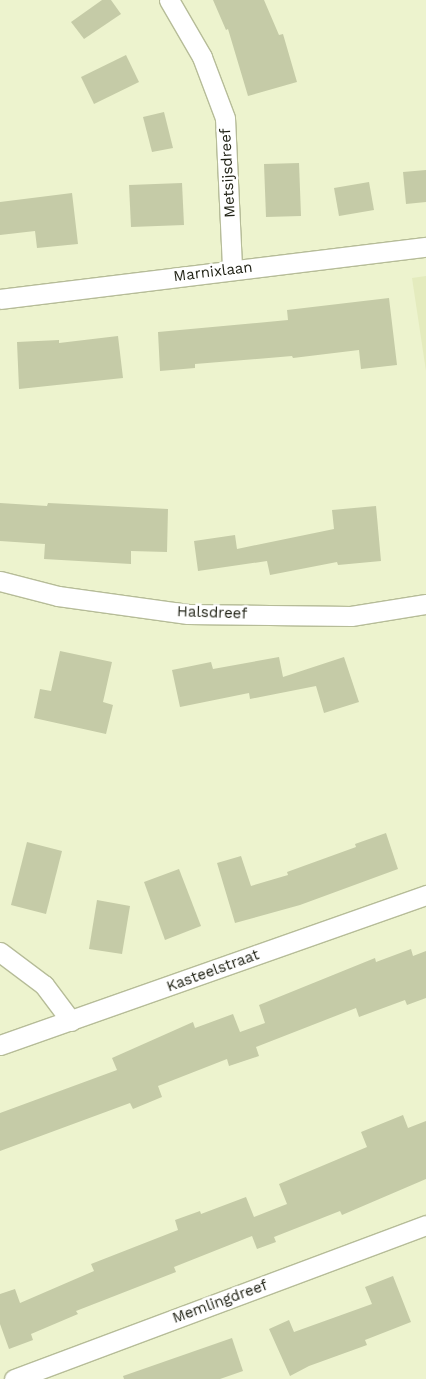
<!DOCTYPE html>
<html>
<head>
<meta charset="utf-8">
<style>
	body { margin:0 }
	#map { position:relative; width:426px; height:1379px; overflow:hidden; background:#edf3ce; font-family:"Work Sans",sans-serif }
	div>[style] { position:absolute }
	[style*='--x'] { left:calc(var(--x)*1px); top:calc(var(--y)*1px); width:calc(var(--w)*1px); rotate:calc(var(--a)*1deg) }
	.built>* { inset:0; background:#e4ebbe }
	.building>* { inset:0; background:#c5cba7 }
	.roads { filter:drop-shadow(1px 0 #b6bc98) drop-shadow(-1px 0 #b6bc98) drop-shadow(0 1px #b6bc98) drop-shadow(0 -1px #b6bc98) }
	.street>* { height:19px; margin:-9.5px; padding:0 9.5px; transform-origin:9.5px; border-radius:9.5px; background:#fff }
	span { translate:-50% -50%; white-space:nowrap; text-align:center; line-height:1.15; -webkit-text-stroke:5px #fff; paint-order:stroke }
	.street-label { font-size:15px; color:#1f2114 }
</style>
</head>
<body>
<div id="map">
	<div class="built">
		<i style="clip-path:polygon(426px 276px,426px 371px,412px 278px)"></i>
	</div>
	<div class="building">
		<i style="clip-path:polygon(102px 0,111px 0,121px 14px,84px 39px,71px 22px)"></i>
		<i style="clip-path:polygon(213px 0,264px 0,279px 35px,283px 34px,297px 82px,248px 96px,228px 29px,226px 30px)"></i>
		<i style="clip-path:polygon(126px 55px,139px 82px,94px 104px,81px 77px)"></i>
		<i style="clip-path:polygon(164px 112px,173px 148px,152px 152px,143px 117px)"></i>
		<i style="clip-path:polygon(299px 163px,301px 216px,266px 217px,264px 164px)"></i>
		<i style="clip-path:polygon(426px 170px,426px 202px,406px 204px,403px 172px)"></i>
		<i style="clip-path:polygon(369px 182px,374px 210px,339px 216px,334px 188px)"></i>
		<i style="clip-path:polygon(182px 183px,184px 225px,131px 227px,129px 185px)"></i>
		<i style="clip-path:polygon(72px 193px,78px 244px,37px 248px,35px 231px,0 235px,0 202px)"></i>
		<i style="clip-path:polygon(389px 298px,397px 365px,361px 369px,359px 350px,293px 358px,292px 356px,195px 364px,195px 368px,160px 371px,158px 332px,288px 320px,287px 310px)"></i>
		<i style="clip-path:polygon(118px 336px,123px 378px,19px 389px,17px 342px,59px 340px,59px 343px)"></i>
		<i style="clip-path:polygon(0 503px,47px 506px,48px 503px,168px 509px,167px 552px,131px 551px,131px 564px,44px 559px,45px 544px,0 541px)"></i>
		<i style="clip-path:polygon(376px 506px,381px 561px,338px 565px,337px 562px,270px 575px,267px 561px,198px 571px,194px 541px,235px 535px,237px 549px,334px 529px,332px 510px)"></i>
		<i style="clip-path:polygon(60px 651px,112px 662px,103px 702px,113px 705px,106px 734px,34px 718px,40px 689px,51px 691px)"></i>
		<i style="clip-path:polygon(279px 657px,283px 677px,344px 657px,359px 702px,324px 713px,316px 686px,250px 699px,249px 693px,180px 707px,172px 670px,211px 662px,213px 669px)"></i>
		<i style="clip-path:polygon(386px 833px,398px 869px,300px 905px,235px 923px,217px 863px,241px 856px,251px 886px,288px 875px,287px 872px,356px 847px,355px 844px)"></i>
		<i style="clip-path:polygon(27px 842px,62px 851px,46px 914px,11px 905px)"></i>
		<i style="clip-path:polygon(179px 869px,201px 926px,165px 940px,144px 882px)"></i>
		<i style="clip-path:polygon(97px 900px,130px 906px,122px 954px,89px 949px)"></i>
		<i style="clip-path:polygon(411px 949px,413px 956px,426px 951px,426px 998px,407px 1005px,405px 1000px,359px 1017px,356px 1008px,256px 1047px,259px 1056px,229px 1066px,227px 1059px,158px 1086px,162px 1097px,133px 1109px,130px 1103px,0 1151px,0 1113px,117px 1070px,112px 1058px,193px 1022px,195px 1028px,233px 1014px,240px 1032px,265px 1023px,259px 1005px,375px 958px,376px 962px)"></i>
		<i style="clip-path:polygon(403px 1115px,408px 1128px,426px 1121px,426px 1179px,342px 1215px,340px 1211px,274px 1237px,276px 1242px,257px 1249px,252px 1236px,174px 1267px,176px 1272px,76px 1311px,78px 1314px,31px 1334px,33px 1340px,9px 1349px,0 1324px,0 1294px,15px 1289px,20px 1303px,94px 1271px,91px 1264px,178px 1230px,175px 1220px,200px 1211px,201px 1214px,246px 1197px,254px 1217px,287px 1204px,279px 1184px,367px 1147px,361px 1132px)"></i>
		<i style="clip-path:polygon(393px 1276px,411px 1322px,365px 1340px,367px 1345px,309px 1366px,290px 1376px,269px 1329px,289px 1320px,294px 1332px,372px 1304px,365px 1287px)"></i>
		<i style="clip-path:polygon(232px 1338px,243px 1371px,220px 1379px,124px 1379px,123px 1376px)"></i>
	</div>
	<div class="roads">
		<div class="street">
			<i style="--x:169;--y:0;--w:66;--a:59.9"></i>
			<i style="--x:202;--y:57;--w:65;--a:69.3"></i>
			<i style="--x:225;--y:118;--w:151;--a:87.3"></i>
			<i style="--x:0;--y:299;--w:429;--a:-7"></i>
			<i style="--x:0;--y:581;--w:60;--a:14.5"></i>
			<i style="--x:58;--y:596;--w:131;--a:7.9"></i>
			<i style="--x:188;--y:614;--w:163;--a:0.7"></i>
			<i style="--x:351;--y:616;--w:76;--a:-9.1"></i>
			<i style="--x:0;--y:952;--w:55;--a:36.9"></i>
			<i style="--x:44;--y:985;--w:45;--a:53.1"></i>
			<i style="--x:0;--y:1045;--w:452;--a:-19.4"></i>
			<i style="--x:14;--y:1379;--w:440;--a:-20.5"></i>
		</div>
	</div>
	<div class="street-label">
		<span style="left:228px;top:173px;rotate:-93deg">Metsijsdreef</span>
		<span style="left:213px;top:272px;rotate:-7deg">Marnixlaan</span>
		<span style="left:212px;top:613px;rotate:2deg">Halsdreef</span>
		<span style="left:213px;top:971px;rotate:-20deg">Kasteelstraat</span>
		<span style="left:220px;top:1302px;rotate:-20deg">Memlingdreef</span>
	</div>
</div>
</body>
</html>
